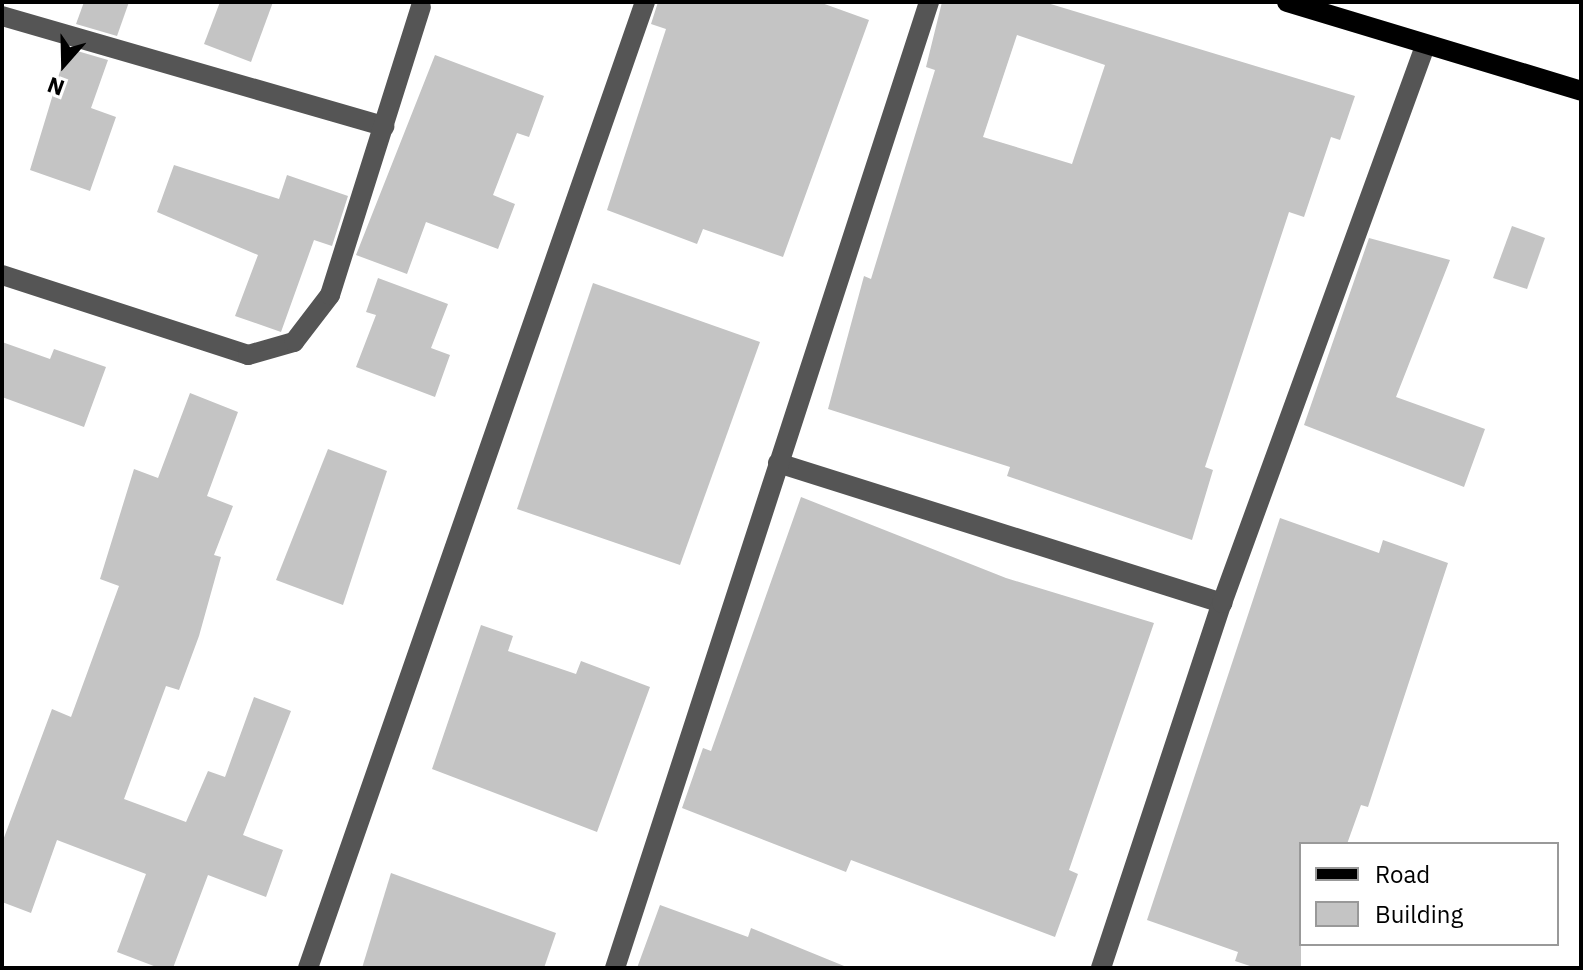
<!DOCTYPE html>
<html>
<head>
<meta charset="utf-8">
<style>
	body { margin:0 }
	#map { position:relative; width:1583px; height:970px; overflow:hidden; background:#fff; font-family:"IBM Plex Sans",sans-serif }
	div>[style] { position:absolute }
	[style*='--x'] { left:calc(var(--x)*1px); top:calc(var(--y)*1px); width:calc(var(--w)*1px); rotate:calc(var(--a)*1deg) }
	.building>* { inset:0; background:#c4c4c4 }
	.minor>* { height:20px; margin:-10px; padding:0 10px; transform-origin:10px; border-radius:10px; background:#555 }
	.major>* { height:20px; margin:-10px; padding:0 10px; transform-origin:10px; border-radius:10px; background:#000 }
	span { translate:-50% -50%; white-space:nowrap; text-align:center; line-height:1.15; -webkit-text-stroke:7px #fff; paint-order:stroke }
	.frame { position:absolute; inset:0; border:4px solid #000; pointer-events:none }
	.legend { position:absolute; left:1299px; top:842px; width:260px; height:104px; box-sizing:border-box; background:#fff; border:2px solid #999; margin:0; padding:10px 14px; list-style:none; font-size:24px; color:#000 }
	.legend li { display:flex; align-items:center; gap:16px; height:40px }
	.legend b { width:40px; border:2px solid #999 }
	.north { position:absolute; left:24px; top:24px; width:80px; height:80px; -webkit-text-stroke:6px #fff; paint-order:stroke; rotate:200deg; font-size:22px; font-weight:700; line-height:32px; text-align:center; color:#000 }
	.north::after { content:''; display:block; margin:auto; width:28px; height:36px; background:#000; clip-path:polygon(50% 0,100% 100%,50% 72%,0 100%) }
</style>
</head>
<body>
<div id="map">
	<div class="building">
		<i style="clip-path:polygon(84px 2px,129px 2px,117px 36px,76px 24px)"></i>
		<i style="clip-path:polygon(220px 2px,273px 2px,251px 62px,204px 44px)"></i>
		<i style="clip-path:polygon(658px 2px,819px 2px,869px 20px,783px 257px,703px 229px,697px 244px,607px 210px,666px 29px,651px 24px)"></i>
		<i style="clip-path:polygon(evenodd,942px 2px,1044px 2px,1355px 96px,1340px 140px,1331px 137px,1304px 217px,1289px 212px,1205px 467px,1213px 470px,1192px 540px,1007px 476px,1010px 467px,828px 409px,864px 276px,871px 279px,935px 70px,926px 67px,942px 2px,1017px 35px,1105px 65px,1072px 164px,983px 137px,1017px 35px)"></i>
		<i style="clip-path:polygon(67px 48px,108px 60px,91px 108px,116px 117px,90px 191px,30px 170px)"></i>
		<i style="clip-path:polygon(435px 55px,544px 96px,529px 137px,517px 133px,493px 195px,515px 204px,498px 249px,426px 222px,407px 274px,356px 255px)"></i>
		<i style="clip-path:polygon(174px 165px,279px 199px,287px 175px,348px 196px,332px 246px,314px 240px,281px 332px,235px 316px,258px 255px,157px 212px)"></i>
		<i style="clip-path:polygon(1512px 226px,1545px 238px,1527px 289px,1493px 278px)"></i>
		<i style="clip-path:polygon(1369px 238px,1450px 260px,1396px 397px,1485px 429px,1464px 487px,1304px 425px)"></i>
		<i style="clip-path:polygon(378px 278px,448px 304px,431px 348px,450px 355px,435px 397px,356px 367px,376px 315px,366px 312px)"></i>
		<i style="clip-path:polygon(593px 283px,760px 342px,680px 565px,517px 509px)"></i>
		<i style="clip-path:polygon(2px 342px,50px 359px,54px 349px,106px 367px,84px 427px,2px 397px)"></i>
		<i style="clip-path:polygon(190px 393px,238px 412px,207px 496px,233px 506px,214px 555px,221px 557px,199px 636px,179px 690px,166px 686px,124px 799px,186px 822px,208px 771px,225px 777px,254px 697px,291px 711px,243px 835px,283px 850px,266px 897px,208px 875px,173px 968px,159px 968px,117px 952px,146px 874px,57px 840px,31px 913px,2px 902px,2px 843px,52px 709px,71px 717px,119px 586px,100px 579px,134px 469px,158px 478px)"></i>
		<i style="clip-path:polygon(328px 449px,387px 471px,343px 605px,276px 580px)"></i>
		<i style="clip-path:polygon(801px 497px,1006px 578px,1154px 623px,1069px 870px,1078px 874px,1055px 937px,851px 860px,846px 872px,682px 808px,703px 748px,711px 751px)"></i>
		<i style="clip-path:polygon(1280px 518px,1379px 553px,1383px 540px,1448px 563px,1368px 807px,1361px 805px,1347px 844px,1301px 844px,1301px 968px,1256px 968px,1235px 961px,1238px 952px,1147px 920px)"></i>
		<i style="clip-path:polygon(481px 625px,513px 636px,508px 651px,576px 674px,581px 661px,650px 687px,597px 832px,432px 769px)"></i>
		<i style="clip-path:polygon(391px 873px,556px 933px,544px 968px,362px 968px)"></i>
		<i style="clip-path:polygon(660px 905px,748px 937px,751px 928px,849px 968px,637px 968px)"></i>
	</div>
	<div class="minor">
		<i style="--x:2;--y:16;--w:398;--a:16.1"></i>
		<i style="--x:2;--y:275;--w:259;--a:18"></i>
		<i style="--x:248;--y:355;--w:48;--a:-15.8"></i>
		<i style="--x:294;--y:342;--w:59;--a:-52.5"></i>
		<i style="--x:330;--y:295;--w:302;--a:-72.5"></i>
		<i style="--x:778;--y:463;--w:466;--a:17.5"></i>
		<i style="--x:308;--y:968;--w:1023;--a:-70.77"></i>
		<i style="--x:615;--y:968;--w:1016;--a:-71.99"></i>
		<i style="--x:1101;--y:968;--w:385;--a:-71.7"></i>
		<i style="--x:1222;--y:603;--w:590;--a:-69.97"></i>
	</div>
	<div class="major">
		<i style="--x:1287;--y:2;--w:307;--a:16.8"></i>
	</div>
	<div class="frame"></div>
	<ul class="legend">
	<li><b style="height:10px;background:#000"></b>Road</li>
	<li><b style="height:22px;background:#c4c4c4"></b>Building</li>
	</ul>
	<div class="north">N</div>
</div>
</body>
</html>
